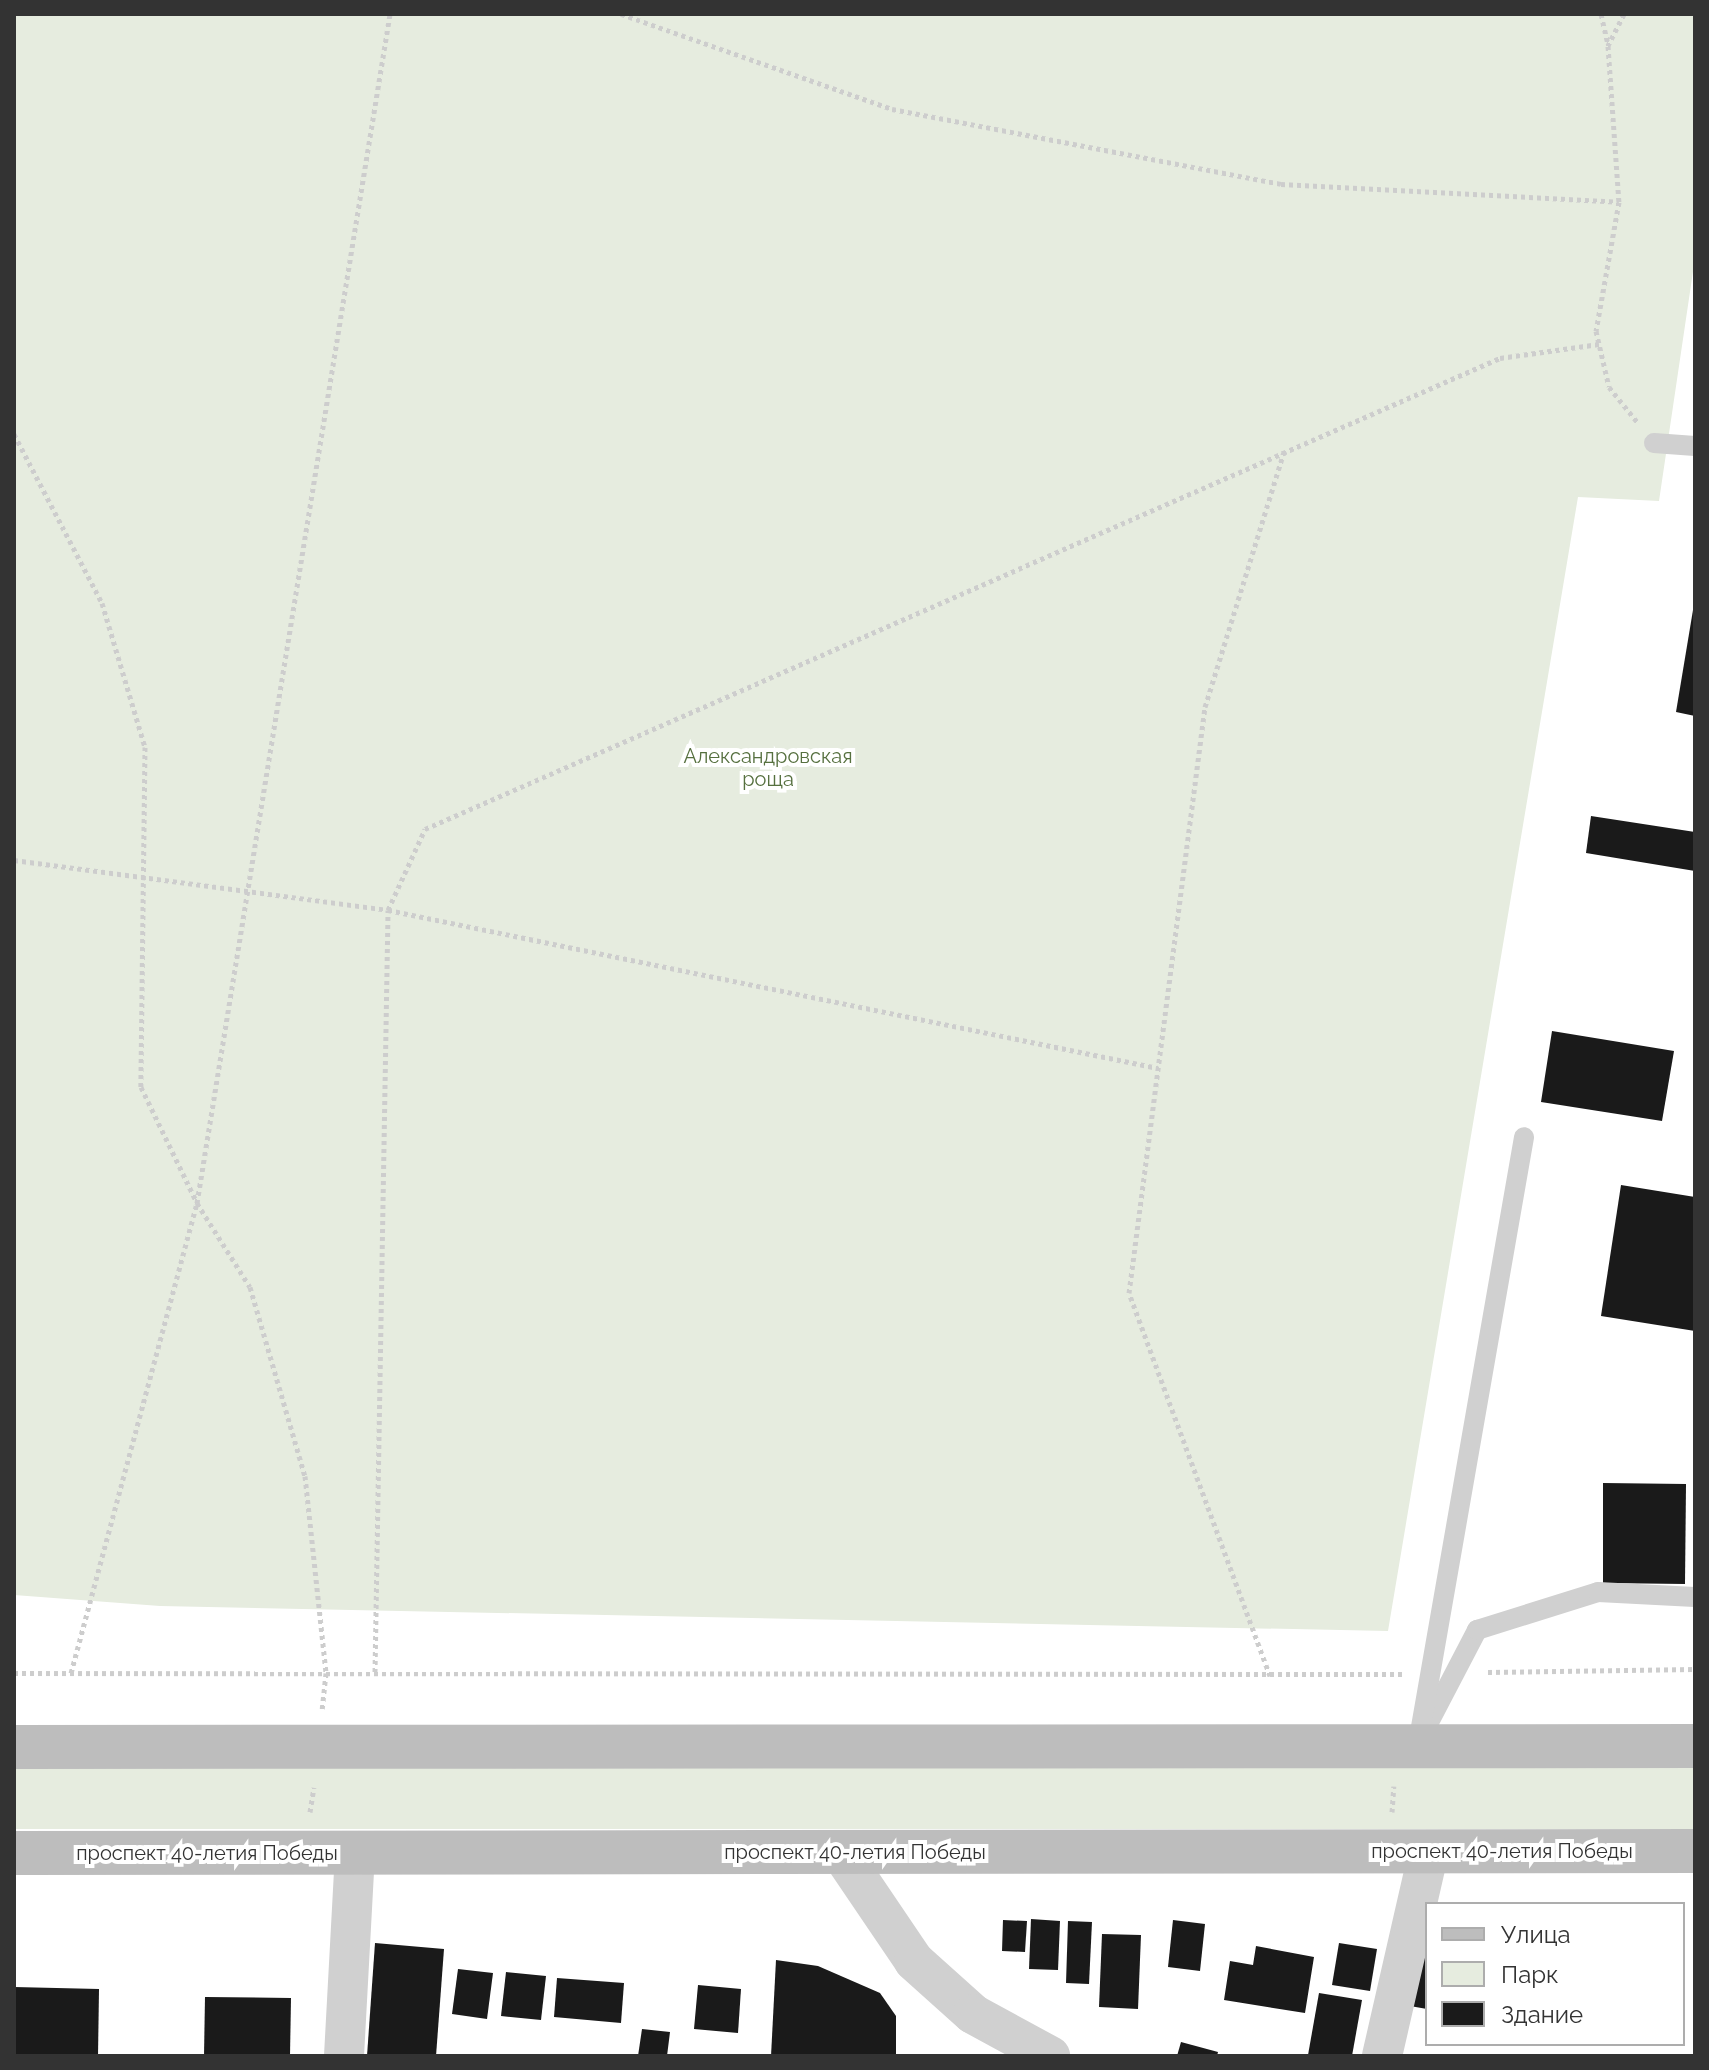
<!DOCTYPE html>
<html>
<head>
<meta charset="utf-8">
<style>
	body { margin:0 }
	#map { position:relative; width:1709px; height:2070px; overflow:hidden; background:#fff; font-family:Raleway,sans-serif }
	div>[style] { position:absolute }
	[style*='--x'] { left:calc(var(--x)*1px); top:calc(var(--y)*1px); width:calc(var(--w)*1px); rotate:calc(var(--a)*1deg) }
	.green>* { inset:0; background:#e6ecdf }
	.building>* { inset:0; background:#1a1a1a }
	.path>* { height:5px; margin-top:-2.5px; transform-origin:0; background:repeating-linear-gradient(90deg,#cdcdcd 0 4px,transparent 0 8px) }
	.lane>* { height:20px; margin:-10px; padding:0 10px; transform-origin:10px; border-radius:10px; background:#d0d0d0 }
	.street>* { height:40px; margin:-20px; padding:0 20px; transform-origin:20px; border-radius:20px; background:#d0d0d0 }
	.secondary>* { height:44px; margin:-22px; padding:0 22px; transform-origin:22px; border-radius:22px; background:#bdbdbd }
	span { translate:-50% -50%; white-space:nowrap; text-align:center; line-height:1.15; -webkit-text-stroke:8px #fff; paint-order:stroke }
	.park-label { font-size:20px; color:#56703f }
	.street-label { font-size:20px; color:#333 }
	.frame { position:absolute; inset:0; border:16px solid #333; pointer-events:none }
	.legend { position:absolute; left:1425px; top:1902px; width:260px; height:144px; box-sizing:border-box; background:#fff; border:2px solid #adadad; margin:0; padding:10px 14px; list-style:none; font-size:24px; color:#333 }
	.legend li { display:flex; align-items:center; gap:16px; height:40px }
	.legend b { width:40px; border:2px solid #adadad }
</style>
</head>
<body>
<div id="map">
	<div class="green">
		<i style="clip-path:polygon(14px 14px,1695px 14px,1695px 258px,1659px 501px,1578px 497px,1388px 1631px,160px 1606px,14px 1595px)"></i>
		<i style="clip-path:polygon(14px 1761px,1695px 1762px,1695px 1829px,14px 1829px)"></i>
	</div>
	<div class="building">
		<i style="clip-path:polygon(1693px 610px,1695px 610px,1695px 716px,1676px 712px)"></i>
		<i style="clip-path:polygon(1591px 816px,1695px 832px,1695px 871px,1586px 853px)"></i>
		<i style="clip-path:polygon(1552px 1031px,1674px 1051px,1662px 1121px,1541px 1102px)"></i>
		<i style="clip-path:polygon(1621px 1185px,1695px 1197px,1695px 1331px,1601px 1316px)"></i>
		<i style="clip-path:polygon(1603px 1483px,1686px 1484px,1685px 1584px,1603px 1583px)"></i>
		<i style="clip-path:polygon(1031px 1919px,1060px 1921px,1058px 1970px,1029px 1969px)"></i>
		<i style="clip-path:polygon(1003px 1920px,1027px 1921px,1025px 1952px,1002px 1951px)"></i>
		<i style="clip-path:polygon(1173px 1920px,1205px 1924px,1200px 1971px,1168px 1967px)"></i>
		<i style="clip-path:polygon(1068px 1921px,1092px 1922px,1089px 1984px,1066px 1983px)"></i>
		<i style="clip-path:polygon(1427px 1930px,1427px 2009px,1410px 2006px)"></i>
		<i style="clip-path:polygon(1102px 1934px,1141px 1935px,1138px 2009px,1099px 2007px)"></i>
		<i style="clip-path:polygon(375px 1943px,444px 1949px,436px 2056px,367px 2056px)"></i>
		<i style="clip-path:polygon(1339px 1943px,1377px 1949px,1370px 1991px,1332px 1985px)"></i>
		<i style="clip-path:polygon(1256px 1946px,1314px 1957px,1305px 2013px,1224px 2000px,1230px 1961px,1253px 1965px)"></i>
		<i style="clip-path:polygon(776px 1960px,818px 1966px,880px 1993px,896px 2016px,896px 2056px,771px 2056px)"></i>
		<i style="clip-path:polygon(458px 1969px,493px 1973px,487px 2019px,452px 2014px)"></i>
		<i style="clip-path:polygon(506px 1972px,546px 1976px,541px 2020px,501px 2016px)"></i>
		<i style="clip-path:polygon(557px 1978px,624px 1983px,621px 2023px,554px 2017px)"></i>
		<i style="clip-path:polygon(698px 1985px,741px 1989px,738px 2033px,694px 2029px)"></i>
		<i style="clip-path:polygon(14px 1987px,99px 1989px,98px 2056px,14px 2056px)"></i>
		<i style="clip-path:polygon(1319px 1993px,1362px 2000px,1352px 2056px,1308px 2055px)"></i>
		<i style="clip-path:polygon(205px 1997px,291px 1998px,290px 2056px,204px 2056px)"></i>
		<i style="clip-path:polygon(642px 2029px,670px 2032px,667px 2056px,638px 2056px)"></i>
		<i style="clip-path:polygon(1181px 2042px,1218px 2052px,1217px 2056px,1177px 2056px)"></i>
	</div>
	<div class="path">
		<i style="--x:621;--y:14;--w:287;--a:19.3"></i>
		<i style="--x:892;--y:109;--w:396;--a:10.9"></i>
		<i style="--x:1281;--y:184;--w:338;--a:3"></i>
		<i style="--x:1601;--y:14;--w:31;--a:77"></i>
		<i style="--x:1624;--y:14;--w:36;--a:117"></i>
		<i style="--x:1608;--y:46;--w:156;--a:86"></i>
		<i style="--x:1619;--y:202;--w:131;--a:100.1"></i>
		<i style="--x:1596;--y:331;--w:57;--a:76.9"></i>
		<i style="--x:1609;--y:387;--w:46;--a:51.1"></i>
		<i style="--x:14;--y:434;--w:191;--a:62.5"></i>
		<i style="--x:102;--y:603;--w:150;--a:73.4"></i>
		<i style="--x:145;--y:747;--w:340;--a:90.7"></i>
		<i style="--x:141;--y:1087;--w:129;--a:64.2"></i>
		<i style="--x:197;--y:1203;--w:99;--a:57.8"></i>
		<i style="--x:250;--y:1287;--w:197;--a:73.8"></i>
		<i style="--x:305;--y:1476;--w:198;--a:83.9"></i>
		<i style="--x:326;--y:1673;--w:36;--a:96"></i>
		<i style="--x:14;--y:860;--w:377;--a:7.6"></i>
		<i style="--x:388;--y:910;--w:786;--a:11.6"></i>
		<i style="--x:375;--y:1672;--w:762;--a:-89.02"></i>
		<i style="--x:388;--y:910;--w:89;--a:-65.4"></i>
		<i style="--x:425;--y:829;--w:1174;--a:-23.66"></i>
		<i style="--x:1500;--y:358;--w:100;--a:-8"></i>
		<i style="--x:1488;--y:1672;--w:207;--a:-0.8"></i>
		<i style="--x:14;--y:1673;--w:1388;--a:0.04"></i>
		<i style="--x:71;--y:1673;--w:487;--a:-75"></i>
		<i style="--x:197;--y:1203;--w:1205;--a:-80.78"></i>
		<i style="--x:1270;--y:1676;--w:408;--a:-110.2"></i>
		<i style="--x:1129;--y:1293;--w:591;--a:-82.61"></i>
		<i style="--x:1205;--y:707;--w:270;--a:-72.8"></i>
		<i style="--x:310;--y:1812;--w:25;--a:-81"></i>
		<i style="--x:1392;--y:1812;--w:26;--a:-86"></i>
	</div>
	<div class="lane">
		<i style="--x:1654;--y:443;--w:41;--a:4.2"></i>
		<i style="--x:1425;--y:1730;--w:113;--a:-62.5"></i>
		<i style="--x:1477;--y:1630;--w:127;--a:-17.4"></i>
		<i style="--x:1598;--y:1592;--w:97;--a:3"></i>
		<i style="--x:1418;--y:1744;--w:616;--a:-80.09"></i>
	</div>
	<div class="street">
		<i style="--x:841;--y:1853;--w:130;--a:55.9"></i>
		<i style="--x:914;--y:1961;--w:79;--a:41.9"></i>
		<i style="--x:973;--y:2014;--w:88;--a:28.6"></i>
		<i style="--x:344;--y:2056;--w:203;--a:-86.9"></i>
		<i style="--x:1382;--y:2056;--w:210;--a:-77.1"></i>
	</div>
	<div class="secondary">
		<i style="--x:14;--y:1747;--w:1681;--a:-0.03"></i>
		<i style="--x:14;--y:1853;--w:1681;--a:-0.07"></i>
	</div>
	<div class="park-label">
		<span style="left:768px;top:768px">Александровская<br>роща</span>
	</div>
	<div class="street-label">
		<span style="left:1502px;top:1851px">проспект 40-летия Победы</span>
		<span style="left:855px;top:1852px">проспект 40-летия Победы</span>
		<span style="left:207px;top:1853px">проспект 40-летия Победы</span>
	</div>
	<div class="frame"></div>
	<ul class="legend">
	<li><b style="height:10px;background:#bdbdbd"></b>Улица</li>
	<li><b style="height:22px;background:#e6ecdf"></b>Парк</li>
	<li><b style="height:22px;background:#1a1a1a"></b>Здание</li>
	</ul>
</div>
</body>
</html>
